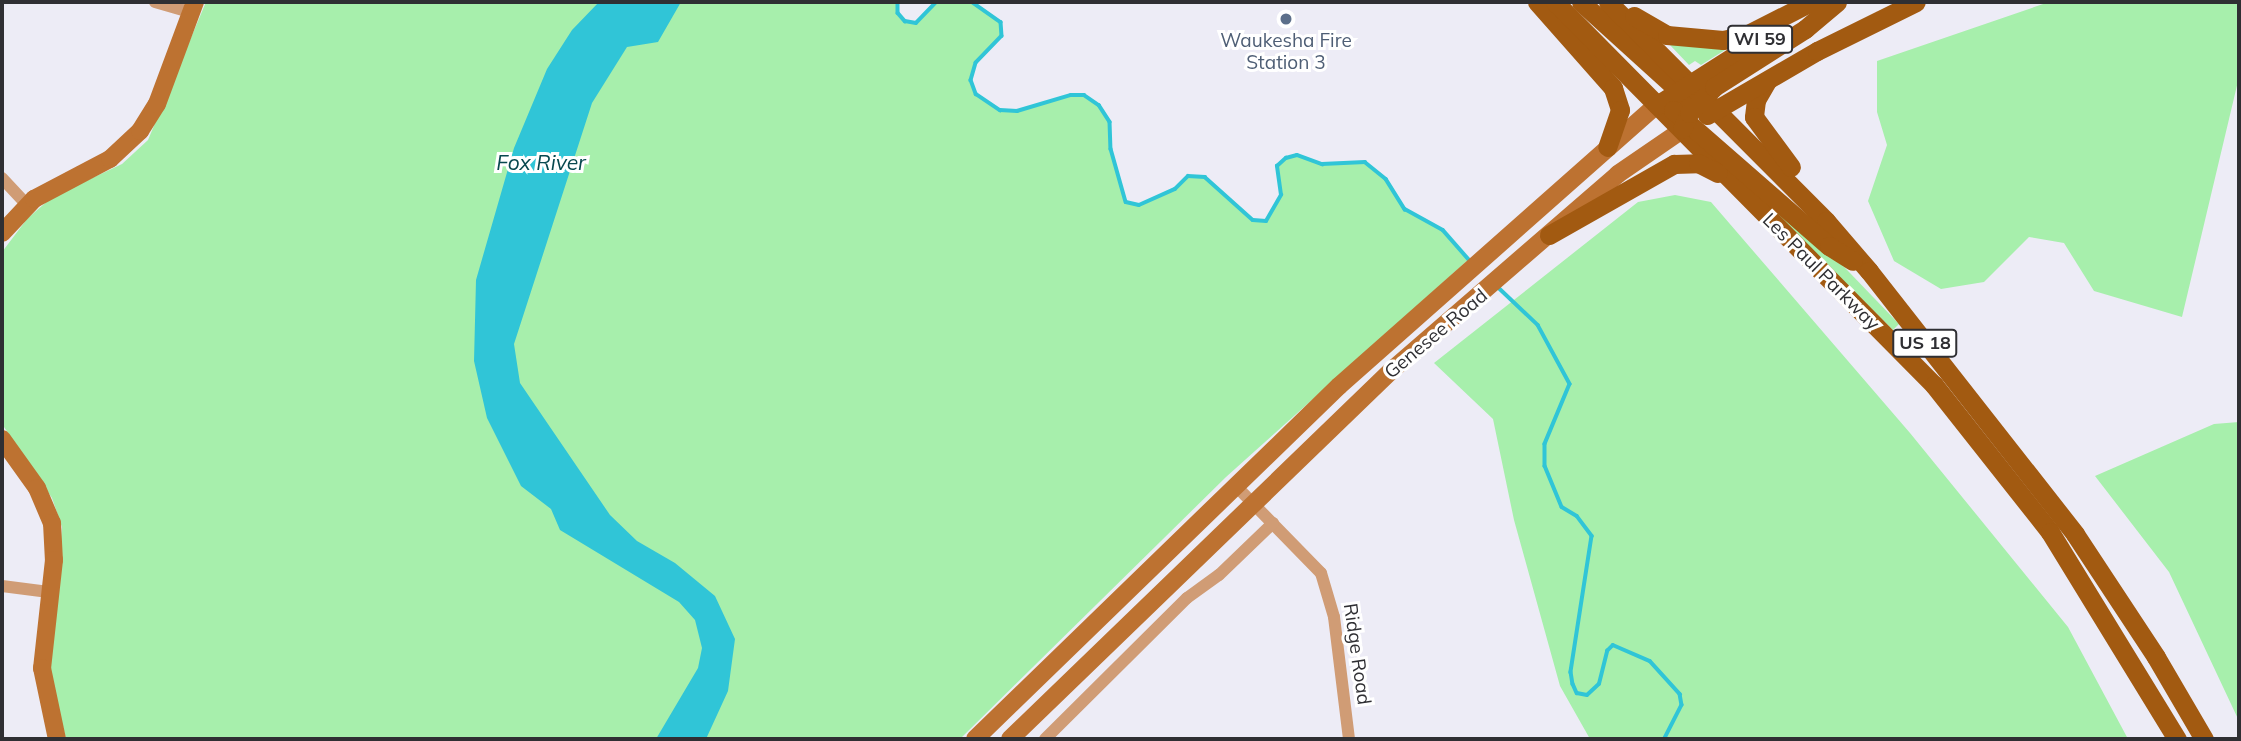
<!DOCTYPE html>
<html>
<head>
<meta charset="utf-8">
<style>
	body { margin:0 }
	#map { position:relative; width:2241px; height:741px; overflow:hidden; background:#edecf6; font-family:Mulish,sans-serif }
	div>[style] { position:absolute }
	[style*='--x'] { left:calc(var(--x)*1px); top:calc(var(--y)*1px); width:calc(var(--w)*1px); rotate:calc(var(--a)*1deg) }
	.green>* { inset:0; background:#a7efac }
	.water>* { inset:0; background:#30c5d7 }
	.stream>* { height:3.5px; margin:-1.75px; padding:0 1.75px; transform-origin:1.75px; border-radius:1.75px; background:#30c5d7 }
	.street>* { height:12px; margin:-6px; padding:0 6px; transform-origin:6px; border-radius:6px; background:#d09c75 }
	.secondary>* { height:18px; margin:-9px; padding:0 9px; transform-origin:9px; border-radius:9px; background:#bd7231 }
	.primary>* { height:19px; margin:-9.5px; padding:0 9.5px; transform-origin:9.5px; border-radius:9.5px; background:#a25a11 }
	.dots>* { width:19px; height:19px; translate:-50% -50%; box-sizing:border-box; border:4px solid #fff; border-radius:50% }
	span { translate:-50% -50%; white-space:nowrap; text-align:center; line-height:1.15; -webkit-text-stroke:6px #fff; paint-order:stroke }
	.shield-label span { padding:2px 5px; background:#fff; border:2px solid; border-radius:5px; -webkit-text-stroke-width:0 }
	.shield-label { font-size:18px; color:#2f2f33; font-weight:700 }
	.service-label { font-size:19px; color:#4e5e75 }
	.street-label { font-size:19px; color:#2f2f33 }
	.water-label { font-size:21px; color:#07484f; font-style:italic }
	.frame { position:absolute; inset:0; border:4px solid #2f2f33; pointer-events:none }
</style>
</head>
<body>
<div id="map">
	<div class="green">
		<i style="clip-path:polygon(206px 2px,898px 2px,898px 14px,905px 21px,916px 23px,936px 2px,972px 2px,1001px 22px,1002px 36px,976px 63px,971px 80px,976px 94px,1000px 110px,1017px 111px,1071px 95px,1084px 95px,1099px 105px,1110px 122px,1111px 149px,1126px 202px,1139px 205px,1175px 189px,1188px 176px,1205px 177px,1253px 219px,1265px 221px,1281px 195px,1277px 166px,1286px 158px,1297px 155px,1322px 164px,1365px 162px,1386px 179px,1405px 209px,1443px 230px,1469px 259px,1226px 477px,960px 739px,66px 739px,50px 673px,62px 527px,52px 498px,2px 424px,2px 252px,27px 219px,52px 197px,122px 164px,148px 140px)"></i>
		<i style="clip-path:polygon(2049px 2px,2239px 2px,2239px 77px,2182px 317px,2094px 291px,2064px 243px,2029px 237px,1984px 282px,1941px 289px,1894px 261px,1868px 201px,1887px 145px,1877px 112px,1877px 61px)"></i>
		<i style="clip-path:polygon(1669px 44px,1724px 47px,1725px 50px,1701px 65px,1695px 61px,1689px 65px)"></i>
		<i style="clip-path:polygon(1727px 166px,1825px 247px,1899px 324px,1893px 330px)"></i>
		<i style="clip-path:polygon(1675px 195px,1711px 202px,1910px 433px,2068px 627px,2128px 739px,1590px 739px,1560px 686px,1514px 520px,1493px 419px,1434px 363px,1638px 202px)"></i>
		<i style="clip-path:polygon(2239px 422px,2239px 721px,2169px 572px,2095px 476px,2214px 424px)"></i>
	</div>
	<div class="water">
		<i style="clip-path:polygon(599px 2px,681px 2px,658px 42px,627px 47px,592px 103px,514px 344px,520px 383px,610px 515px,637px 541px,675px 563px,715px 596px,735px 639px,728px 691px,706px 739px,656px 739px,698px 668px,702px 648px,695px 620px,679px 602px,560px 530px,551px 509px,521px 486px,487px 418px,474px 361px,476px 280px,514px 148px,547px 69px,572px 30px)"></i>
	</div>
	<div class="stream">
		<i style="--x:898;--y:2;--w:11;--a:90"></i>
		<i style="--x:898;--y:13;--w:11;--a:49"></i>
		<i style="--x:905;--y:21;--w:11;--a:10"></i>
		<i style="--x:916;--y:23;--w:29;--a:-46"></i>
		<i style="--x:972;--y:2;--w:35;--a:35"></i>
		<i style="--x:1001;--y:22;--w:14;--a:86"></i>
		<i style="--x:1002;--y:36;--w:37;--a:134"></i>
		<i style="--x:976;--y:63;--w:18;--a:106"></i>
		<i style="--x:971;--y:80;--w:15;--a:70"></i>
		<i style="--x:976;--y:94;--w:29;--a:34"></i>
		<i style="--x:1000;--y:110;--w:17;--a:3"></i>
		<i style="--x:1017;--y:111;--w:56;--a:-16.5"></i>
		<i style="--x:1071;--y:95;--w:13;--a:0"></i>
		<i style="--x:1084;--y:95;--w:18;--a:34"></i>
		<i style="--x:1099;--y:105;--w:20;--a:57"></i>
		<i style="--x:1110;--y:122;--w:27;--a:88"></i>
		<i style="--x:1111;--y:149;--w:55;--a:74.2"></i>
		<i style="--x:1126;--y:202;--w:13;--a:13"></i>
		<i style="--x:1139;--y:205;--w:39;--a:-24"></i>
		<i style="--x:1175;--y:189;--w:18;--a:-45"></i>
		<i style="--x:1188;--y:176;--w:17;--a:3"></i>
		<i style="--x:1205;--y:177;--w:64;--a:41.9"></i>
		<i style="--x:1253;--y:220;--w:13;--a:4"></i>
		<i style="--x:1266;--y:221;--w:30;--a:-60"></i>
		<i style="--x:1281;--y:195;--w:29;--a:-98"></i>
		<i style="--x:1277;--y:166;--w:12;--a:-42"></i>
		<i style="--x:1286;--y:158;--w:11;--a:-15"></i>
		<i style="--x:1297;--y:155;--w:27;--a:20"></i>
		<i style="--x:1322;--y:164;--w:43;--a:-2.7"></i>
		<i style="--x:1365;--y:162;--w:27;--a:39"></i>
		<i style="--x:1386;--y:179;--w:36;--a:58"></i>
		<i style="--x:1405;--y:209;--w:43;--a:28.9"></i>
		<i style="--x:1443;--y:230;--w:44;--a:48.7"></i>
		<i style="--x:1498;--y:287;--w:55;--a:43.5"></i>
		<i style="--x:1538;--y:325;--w:67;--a:61.5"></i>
		<i style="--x:1570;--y:384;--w:65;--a:112.6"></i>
		<i style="--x:1545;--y:444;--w:22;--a:90"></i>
		<i style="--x:1545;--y:466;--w:44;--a:67.5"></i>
		<i style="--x:1562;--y:507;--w:17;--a:31"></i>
		<i style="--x:1577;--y:516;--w:25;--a:53"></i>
		<i style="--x:1592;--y:536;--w:138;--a:98.8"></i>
		<i style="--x:1571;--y:672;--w:12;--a:81"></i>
		<i style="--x:1573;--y:684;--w:10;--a:66"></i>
		<i style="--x:1577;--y:693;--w:10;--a:11"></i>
		<i style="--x:1587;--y:695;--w:16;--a:-43"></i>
		<i style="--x:1599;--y:684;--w:34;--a:-76"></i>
		<i style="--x:1607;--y:651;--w:8;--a:-45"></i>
		<i style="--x:1613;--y:645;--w:40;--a:23.4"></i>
		<i style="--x:1650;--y:661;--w:45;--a:47.7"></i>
		<i style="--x:1680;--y:694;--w:11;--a:80"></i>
		<i style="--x:1682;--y:705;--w:38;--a:117"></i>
	</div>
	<div class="street">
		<i style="--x:155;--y:2;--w:36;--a:16"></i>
		<i style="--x:2;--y:178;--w:37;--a:47"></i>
		<i style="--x:1235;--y:485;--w:123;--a:45.7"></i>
		<i style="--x:1321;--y:573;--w:46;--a:73.5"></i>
		<i style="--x:1334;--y:617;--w:123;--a:83"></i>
		<i style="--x:2;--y:586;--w:47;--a:7.3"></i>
		<i style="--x:1045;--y:739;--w:200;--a:-44.8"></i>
		<i style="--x:1187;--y:598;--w:39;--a:-36"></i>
		<i style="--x:1219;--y:575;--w:75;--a:-43.9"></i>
	</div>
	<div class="secondary">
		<i style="--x:2;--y:233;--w:47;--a:-46.7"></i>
		<i style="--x:34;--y:199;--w:86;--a:-27.8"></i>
		<i style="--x:110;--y:159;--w:41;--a:-43"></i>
		<i style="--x:140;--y:131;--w:32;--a:-58"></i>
		<i style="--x:157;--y:104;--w:109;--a:-69.6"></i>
		<i style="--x:2;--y:439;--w:60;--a:54.5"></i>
		<i style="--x:37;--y:488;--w:38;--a:67"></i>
		<i style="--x:52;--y:523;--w:37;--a:87"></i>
		<i style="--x:54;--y:560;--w:109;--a:96.3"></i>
		<i style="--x:42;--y:668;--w:73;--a:78.1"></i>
		<i style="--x:975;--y:739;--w:507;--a:-44.12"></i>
		<i style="--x:1339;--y:386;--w:424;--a:-41.5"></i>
		<i style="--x:1010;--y:739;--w:531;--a:-44.01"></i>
		<i style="--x:1392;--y:370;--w:299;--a:-40.9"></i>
		<i style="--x:1618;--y:174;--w:78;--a:-34.5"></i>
	</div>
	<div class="primary">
		<i style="--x:1537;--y:2;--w:115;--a:48.5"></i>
		<i style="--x:1613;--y:88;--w:23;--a:72"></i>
		<i style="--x:1620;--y:110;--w:39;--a:109"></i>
		<i style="--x:1555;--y:2;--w:539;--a:45.3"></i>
		<i style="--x:1934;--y:385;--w:187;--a:51.7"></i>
		<i style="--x:2050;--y:532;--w:243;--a:58.5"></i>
		<i style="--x:1581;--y:2;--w:143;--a:42.2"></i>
		<i style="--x:1608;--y:2;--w:309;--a:45.1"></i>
		<i style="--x:1826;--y:221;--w:66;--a:49.3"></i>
		<i style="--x:1869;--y:271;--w:334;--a:51.9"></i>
		<i style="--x:2075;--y:534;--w:147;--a:56.6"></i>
		<i style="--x:2156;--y:657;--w:95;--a:59.7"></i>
		<i style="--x:1634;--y:16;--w:38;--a:30"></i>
		<i style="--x:1667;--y:35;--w:56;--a:5.1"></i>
		<i style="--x:1723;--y:40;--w:26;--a:-13"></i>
		<i style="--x:1748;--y:34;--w:71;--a:-26.9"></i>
		<i style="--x:1767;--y:81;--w:22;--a:120"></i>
		<i style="--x:1756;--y:100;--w:17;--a:97"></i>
		<i style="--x:1754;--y:117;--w:62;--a:53.5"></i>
		<i style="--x:1657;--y:105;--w:125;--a:-32.5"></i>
		<i style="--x:1673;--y:110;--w:207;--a:41.1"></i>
		<i style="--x:1829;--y:246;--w:28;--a:32"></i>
		<i style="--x:1707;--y:115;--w:127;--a:-30.2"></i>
		<i style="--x:1817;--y:51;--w:110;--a:-26.3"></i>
		<i style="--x:1682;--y:129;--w:17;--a:-66"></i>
		<i style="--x:1689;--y:113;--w:36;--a:-46"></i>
		<i style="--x:1714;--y:87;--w:108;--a:-32.5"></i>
		<i style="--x:1805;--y:29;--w:42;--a:-40.2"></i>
		<i style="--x:1549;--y:235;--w:144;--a:-29.6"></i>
		<i style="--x:1674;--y:164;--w:24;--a:-2"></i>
		<i style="--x:1698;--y:163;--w:22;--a:27"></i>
	</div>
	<div class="dots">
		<i style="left:1286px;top:19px;background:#5c6f8a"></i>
	</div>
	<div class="shield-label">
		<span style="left:1760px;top:39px">WI 59</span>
		<span style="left:1925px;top:343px">US 18</span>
	</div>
	<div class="service-label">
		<span style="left:1286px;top:52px">Waukesha Fire<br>Station 3</span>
	</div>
	<div class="street-label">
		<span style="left:1821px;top:272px;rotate:45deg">Les Paul Parkway</span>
		<span style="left:1436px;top:334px;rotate:-40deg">Genesee Road</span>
		<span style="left:1357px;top:654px;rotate:82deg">Ridge Road</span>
	</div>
	<div class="water-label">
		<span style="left:541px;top:162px">Fox River</span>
	</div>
	<div class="frame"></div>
</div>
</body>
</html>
